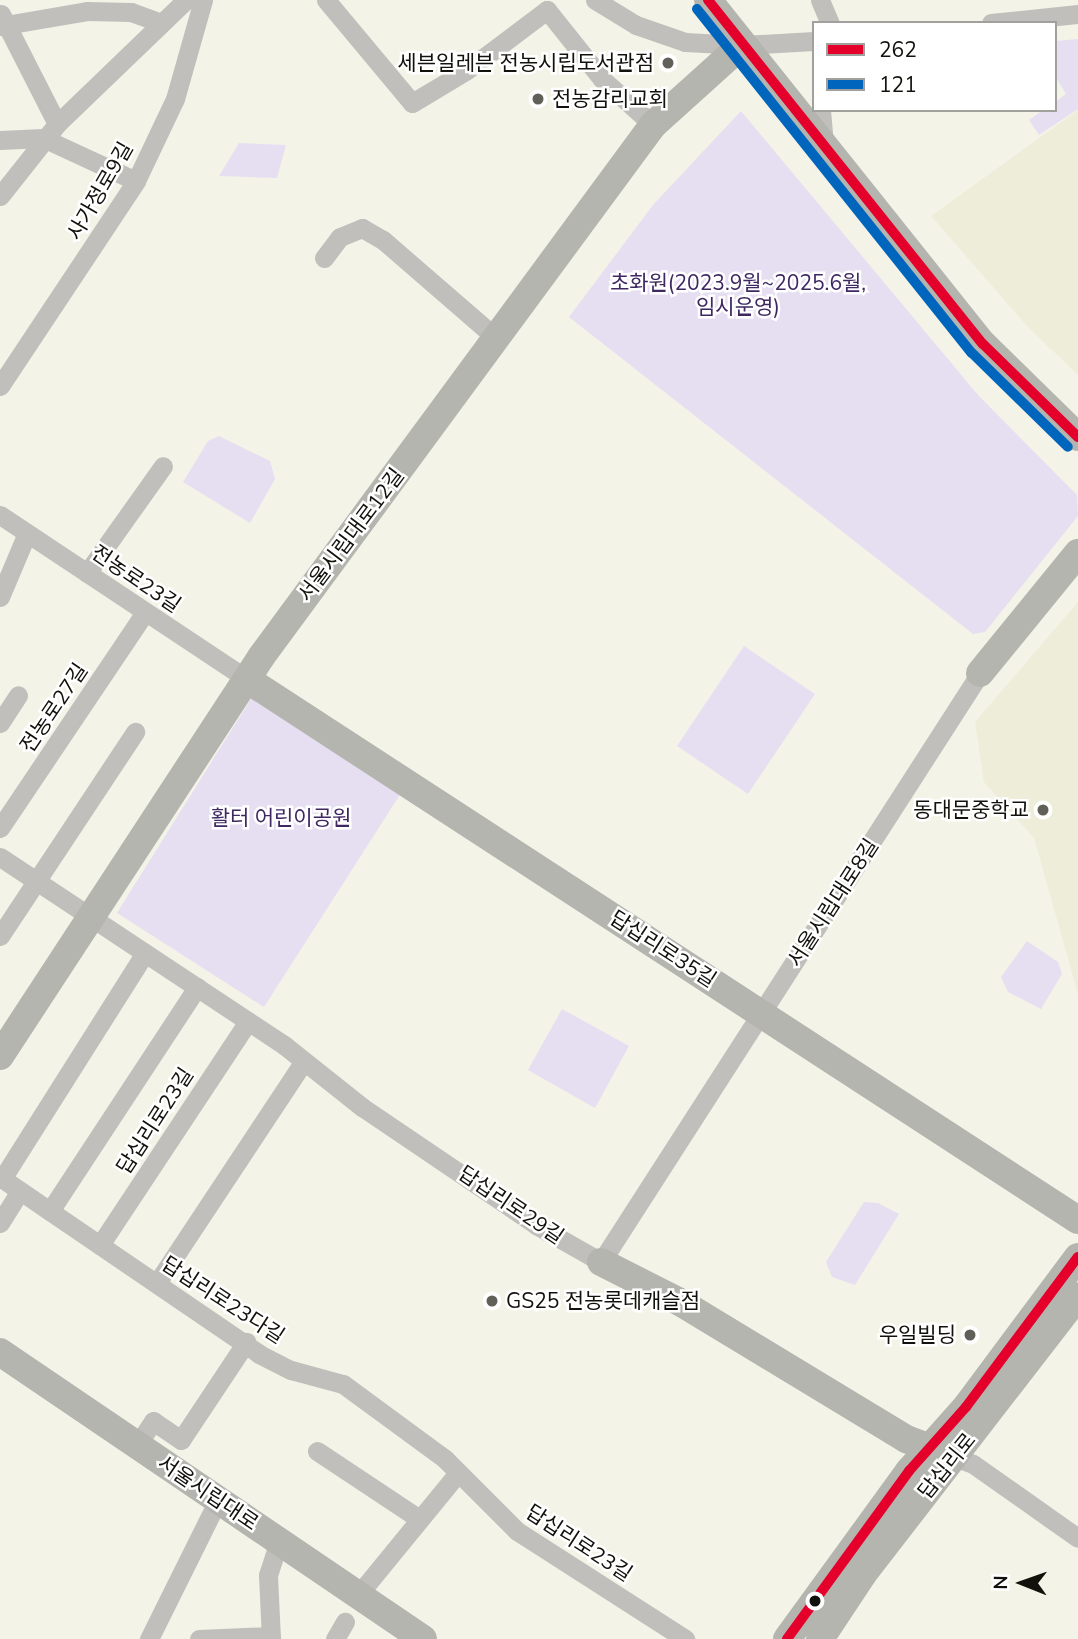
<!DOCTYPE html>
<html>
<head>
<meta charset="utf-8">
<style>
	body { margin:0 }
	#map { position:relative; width:1078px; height:1639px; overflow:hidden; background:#f4f3e8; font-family:"Nunito Sans","Noto Sans KR",sans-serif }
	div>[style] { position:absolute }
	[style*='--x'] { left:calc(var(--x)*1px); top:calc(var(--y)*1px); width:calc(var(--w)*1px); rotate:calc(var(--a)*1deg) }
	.built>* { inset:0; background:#eeedd9 }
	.green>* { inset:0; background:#e6def1 }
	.street>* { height:19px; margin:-9.5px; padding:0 9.5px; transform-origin:9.5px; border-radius:9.5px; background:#c0bfbb }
	.secondary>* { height:28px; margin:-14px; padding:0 14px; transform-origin:14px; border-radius:14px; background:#b5b5b0 }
	.bus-1>* { height:10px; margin:-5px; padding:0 5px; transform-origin:5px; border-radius:5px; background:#e4002b }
	.bus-2>* { height:10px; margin:-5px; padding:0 5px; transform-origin:5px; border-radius:5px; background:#0065bd }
	.dots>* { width:19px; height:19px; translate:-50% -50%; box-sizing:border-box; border:4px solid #fff; border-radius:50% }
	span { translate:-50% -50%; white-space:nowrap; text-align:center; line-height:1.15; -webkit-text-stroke:5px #fff; paint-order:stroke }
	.poi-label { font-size:21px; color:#12110b }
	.right { translate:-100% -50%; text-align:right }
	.left { translate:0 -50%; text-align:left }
	.street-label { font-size:21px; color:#12110b }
	.park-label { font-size:21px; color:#3f2862 }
	.legend { position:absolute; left:812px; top:21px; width:245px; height:91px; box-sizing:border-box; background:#fff; border:2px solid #a0a09d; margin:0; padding:9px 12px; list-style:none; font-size:21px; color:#12110b }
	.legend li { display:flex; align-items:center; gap:14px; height:35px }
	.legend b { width:35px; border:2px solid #a0a09d }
	.north { position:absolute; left:987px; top:1548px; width:70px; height:70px; -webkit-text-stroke:5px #fff; paint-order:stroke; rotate:271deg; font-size:19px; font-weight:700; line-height:28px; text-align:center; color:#12110b }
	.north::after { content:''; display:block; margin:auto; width:24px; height:32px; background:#12110b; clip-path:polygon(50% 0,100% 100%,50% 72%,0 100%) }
</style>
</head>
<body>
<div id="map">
	<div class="built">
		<i style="clip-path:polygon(1078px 110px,1078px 375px,1027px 326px,931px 216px)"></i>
		<i style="clip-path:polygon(1078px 602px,1078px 994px,1034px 838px,984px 782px,975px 722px)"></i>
	</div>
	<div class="green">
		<i style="clip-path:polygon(1078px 39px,1078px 109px,1039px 135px,1029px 120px,1043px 110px,1055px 110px,1055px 102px,1066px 94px,1055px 76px,1055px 41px)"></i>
		<i style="clip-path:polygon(741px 111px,978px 395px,1077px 495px,1078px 516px,985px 632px,973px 634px,569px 317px,653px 205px)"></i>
		<i style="clip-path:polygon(239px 143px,286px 145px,277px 178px,219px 176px)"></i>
		<i style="clip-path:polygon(219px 436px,270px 461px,275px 479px,250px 523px,183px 482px,208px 441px)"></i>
		<i style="clip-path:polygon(744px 646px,815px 694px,748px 794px,677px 746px)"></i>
		<i style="clip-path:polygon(254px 694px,403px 790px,264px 1007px,117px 913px)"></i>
		<i style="clip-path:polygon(1027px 941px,1058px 962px,1062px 974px,1041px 1009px,1008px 992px,1001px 977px)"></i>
		<i style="clip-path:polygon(562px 1009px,629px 1046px,595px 1108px,528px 1070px)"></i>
		<i style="clip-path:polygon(864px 1202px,878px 1203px,899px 1214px,855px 1285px,832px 1277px,826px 1262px)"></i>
	</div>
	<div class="street">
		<i style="--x:326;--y:0;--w:134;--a:50.1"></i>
		<i style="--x:412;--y:103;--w:64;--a:-31"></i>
		<i style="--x:467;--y:70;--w:100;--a:-36.9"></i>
		<i style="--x:547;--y:10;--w:88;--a:51.4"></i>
		<i style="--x:602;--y:79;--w:69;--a:42"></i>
		<i style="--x:595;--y:0;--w:48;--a:31.4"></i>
		<i style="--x:636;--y:25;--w:52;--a:19.1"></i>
		<i style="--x:685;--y:42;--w:57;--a:3"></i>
		<i style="--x:742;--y:45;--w:72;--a:-3.2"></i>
		<i style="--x:820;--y:0;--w:25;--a:67"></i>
		<i style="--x:1;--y:14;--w:123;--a:63"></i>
		<i style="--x:991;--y:23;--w:87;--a:-5.9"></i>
		<i style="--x:0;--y:26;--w:88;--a:-9.8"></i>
		<i style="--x:87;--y:11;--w:44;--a:1.3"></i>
		<i style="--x:131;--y:12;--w:29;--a:20"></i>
		<i style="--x:821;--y:110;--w:35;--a:85"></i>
		<i style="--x:0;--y:140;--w:43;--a:-2.7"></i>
		<i style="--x:43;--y:138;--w:102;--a:24.8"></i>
		<i style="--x:0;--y:196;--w:92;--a:-51.6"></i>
		<i style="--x:57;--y:124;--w:179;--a:-43.9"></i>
		<i style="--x:324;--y:258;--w:26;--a:-53"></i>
		<i style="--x:340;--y:237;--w:24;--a:-22"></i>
		<i style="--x:362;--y:228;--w:24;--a:30"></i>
		<i style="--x:383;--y:240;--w:150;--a:40.9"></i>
		<i style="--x:0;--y:386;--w:246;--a:-56.4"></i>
		<i style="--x:136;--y:181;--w:91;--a:-64.6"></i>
		<i style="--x:175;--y:99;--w:103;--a:-74.2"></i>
		<i style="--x:0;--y:515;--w:298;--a:33.6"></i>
		<i style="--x:87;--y:573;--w:131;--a:-54.6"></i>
		<i style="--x:0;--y:597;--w:69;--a:-67.1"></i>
		<i style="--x:0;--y:723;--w:33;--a:-57"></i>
		<i style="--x:0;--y:828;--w:260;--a:-56.1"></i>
		<i style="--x:0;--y:857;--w:341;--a:33.5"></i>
		<i style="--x:284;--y:1045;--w:100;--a:38.5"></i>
		<i style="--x:362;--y:1107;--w:210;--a:34.1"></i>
		<i style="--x:536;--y:1225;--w:75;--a:29.6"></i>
		<i style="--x:601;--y:1262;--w:700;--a:-57.24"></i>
		<i style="--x:0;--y:936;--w:245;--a:-56.5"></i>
		<i style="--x:0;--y:1177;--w:314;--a:34.3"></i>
		<i style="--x:259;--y:1354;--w:36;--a:27"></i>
		<i style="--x:291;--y:1370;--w:54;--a:15.1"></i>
		<i style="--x:343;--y:1384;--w:127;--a:36.3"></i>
		<i style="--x:445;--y:1459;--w:102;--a:45"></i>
		<i style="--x:517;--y:1531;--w:200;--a:32.7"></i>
		<i style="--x:2;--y:1179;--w:267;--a:-57.7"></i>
		<i style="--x:50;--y:1211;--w:268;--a:-56.7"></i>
		<i style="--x:0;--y:1223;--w:38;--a:-58"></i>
		<i style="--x:100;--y:1245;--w:268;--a:-56.5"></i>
		<i style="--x:157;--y:1283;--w:263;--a:-56.5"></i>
		<i style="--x:137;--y:1445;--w:29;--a:-56"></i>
		<i style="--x:153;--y:1421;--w:34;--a:34"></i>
		<i style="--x:181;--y:1440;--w:118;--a:-56.4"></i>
		<i style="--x:317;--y:1451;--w:121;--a:33.6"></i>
		<i style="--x:954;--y:1457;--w:20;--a:20"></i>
		<i style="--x:973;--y:1464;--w:128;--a:35.2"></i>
		<i style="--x:358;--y:1595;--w:158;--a:-50.7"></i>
		<i style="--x:149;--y:1639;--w:155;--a:-63.6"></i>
		<i style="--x:199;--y:1639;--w:72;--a:-2.4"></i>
		<i style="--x:271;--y:1639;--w:64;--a:-92.7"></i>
		<i style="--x:268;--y:1575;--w:36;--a:-72"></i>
		<i style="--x:335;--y:1639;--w:20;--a:-60"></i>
	</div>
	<div class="secondary">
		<i style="--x:708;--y:0;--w:440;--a:51.4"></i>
		<i style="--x:983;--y:344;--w:133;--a:44.4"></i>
		<i style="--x:980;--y:673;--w:155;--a:-50.8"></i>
		<i style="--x:248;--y:680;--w:990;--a:33.05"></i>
		<i style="--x:0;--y:1056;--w:477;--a:-56.8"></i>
		<i style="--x:261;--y:657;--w:661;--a:-53.62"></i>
		<i style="--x:653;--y:125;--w:120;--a:-42"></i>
		<i style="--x:601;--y:1262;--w:89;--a:26.9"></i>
		<i style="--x:680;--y:1302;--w:264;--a:31.2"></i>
		<i style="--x:906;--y:1439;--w:40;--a:20.2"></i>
		<i style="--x:0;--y:1352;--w:511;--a:34.16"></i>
		<i style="--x:787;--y:1639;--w:208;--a:-54"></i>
		<i style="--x:909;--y:1471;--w:86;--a:-48.3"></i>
		<i style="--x:966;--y:1407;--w:187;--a:-53.3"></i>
		<i style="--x:820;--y:1639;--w:78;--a:-56.5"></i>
		<i style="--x:863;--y:1574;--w:351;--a:-52.3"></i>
	</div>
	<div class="bus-1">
		<i style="--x:708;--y:0;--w:440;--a:51.4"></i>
		<i style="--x:983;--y:344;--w:133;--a:44.4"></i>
		<i style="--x:787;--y:1639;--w:208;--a:-54"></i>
		<i style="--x:909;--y:1471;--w:86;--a:-48.3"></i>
		<i style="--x:966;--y:1407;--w:187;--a:-53.3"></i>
	</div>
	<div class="bus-2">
		<i style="--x:697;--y:9;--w:440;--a:51.4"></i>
		<i style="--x:972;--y:353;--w:134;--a:44.4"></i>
	</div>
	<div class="dots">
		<i style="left:668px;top:63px;background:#616058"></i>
		<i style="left:538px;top:99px;background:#616058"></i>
		<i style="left:1043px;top:810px;background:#616058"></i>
		<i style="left:492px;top:1301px;background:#616058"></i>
		<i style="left:970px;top:1335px;background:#616058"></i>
		<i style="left:815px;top:1601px;background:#12110b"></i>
	</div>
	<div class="poi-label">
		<span class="right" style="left:654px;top:63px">세븐일레븐 전농시립도서관점</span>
		<span class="left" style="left:552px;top:99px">전농감리교회</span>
		<span class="right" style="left:1029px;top:810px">동대문중학교</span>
		<span class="left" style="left:506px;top:1301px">GS25 전농롯데캐슬점</span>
		<span class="right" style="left:956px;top:1335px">우일빌딩</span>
	</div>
	<div class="street-label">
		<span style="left:100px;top:191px;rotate:-60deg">사가정로9길</span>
		<span style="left:351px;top:535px;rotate:-53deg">서울시립대로12길</span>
		<span style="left:136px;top:579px;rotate:34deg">전농로23길</span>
		<span style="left:54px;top:708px;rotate:-56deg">전농로27길</span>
		<span style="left:833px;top:903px;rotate:-57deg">서울시립대로8길</span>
		<span style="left:663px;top:949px;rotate:33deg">답십리로35길</span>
		<span style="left:155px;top:1121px;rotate:-57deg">답십리로23길</span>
		<span style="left:511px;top:1205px;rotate:34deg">답십리로29길</span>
		<span style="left:223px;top:1300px;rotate:33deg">답십리로23다길</span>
		<span style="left:947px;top:1466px;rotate:-51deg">답십리로</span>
		<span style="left:208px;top:1493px;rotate:34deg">서울시립대로</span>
		<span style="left:579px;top:1543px;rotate:33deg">답십리로23길</span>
	</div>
	<div class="park-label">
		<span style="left:738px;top:295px">초화원(2023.9월~2025.6월,<br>임시운영)</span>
		<span style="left:281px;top:818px">활터 어린이공원</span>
	</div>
	<ul class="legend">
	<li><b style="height:9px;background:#e4002b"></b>262</li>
	<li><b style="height:9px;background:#0065bd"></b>121</li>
	</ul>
	<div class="north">N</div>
</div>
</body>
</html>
